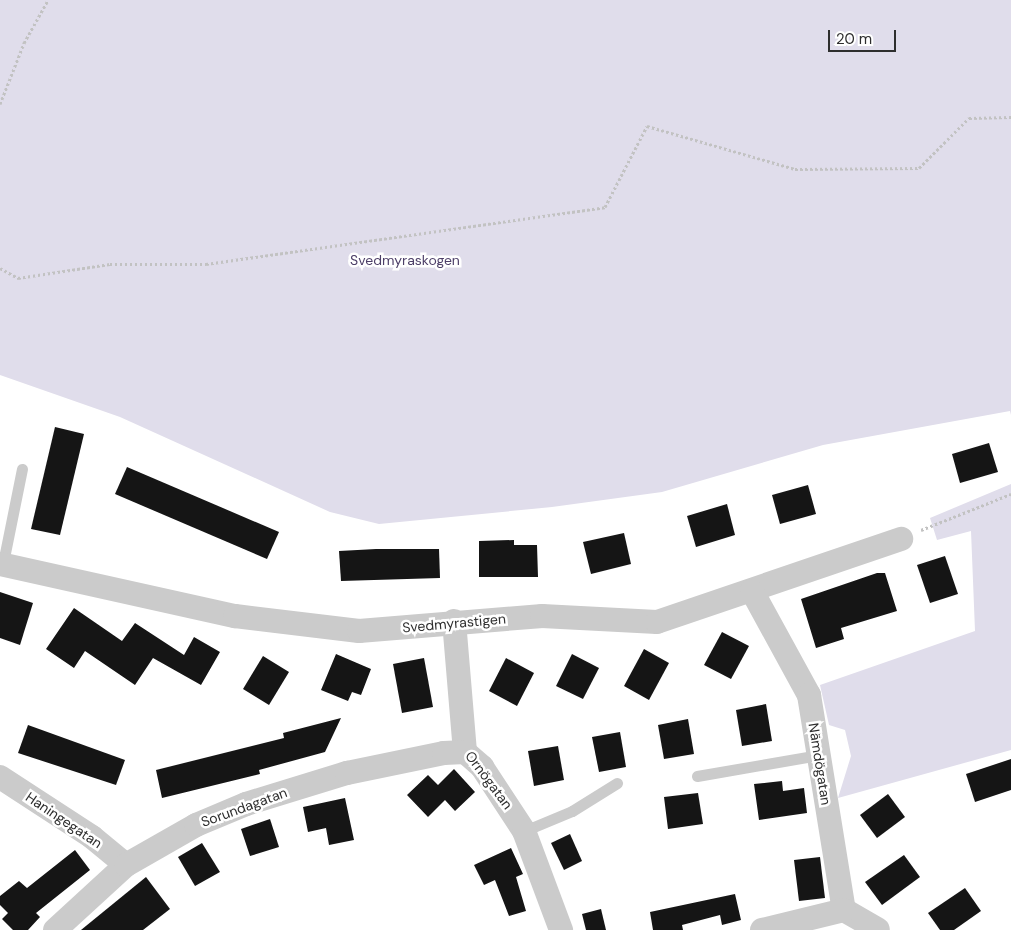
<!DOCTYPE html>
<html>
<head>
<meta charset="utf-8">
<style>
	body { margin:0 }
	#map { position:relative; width:1011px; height:930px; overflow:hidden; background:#fff; font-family:"DM Sans",sans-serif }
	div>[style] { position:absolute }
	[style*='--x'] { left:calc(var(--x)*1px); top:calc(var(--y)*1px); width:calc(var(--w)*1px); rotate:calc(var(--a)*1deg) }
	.green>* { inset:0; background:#e0ddeb }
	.building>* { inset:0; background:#151515 }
	.path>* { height:3px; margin-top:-1.5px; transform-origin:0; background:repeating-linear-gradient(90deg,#c2c2c2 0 2.5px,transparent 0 5px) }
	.service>* { height:11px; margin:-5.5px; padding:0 5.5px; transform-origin:5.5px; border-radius:5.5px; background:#cbcbcb }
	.minor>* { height:24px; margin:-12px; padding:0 12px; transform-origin:12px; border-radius:12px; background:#cbcbcb }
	span { translate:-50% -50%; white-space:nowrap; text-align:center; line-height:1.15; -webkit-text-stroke:5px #fff; paint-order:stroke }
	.park-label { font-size:14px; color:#4c3e67 }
	.street-label { font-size:14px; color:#2e2e2e }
	.scale { position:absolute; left:828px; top:30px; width:68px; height:22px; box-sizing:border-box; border:2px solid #2e2e2e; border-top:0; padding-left:6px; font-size:15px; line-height:18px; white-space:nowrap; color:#2e2e2e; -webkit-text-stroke:4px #fff; paint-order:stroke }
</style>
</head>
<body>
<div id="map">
	<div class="green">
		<i style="clip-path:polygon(0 0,1011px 0,1011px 415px,1010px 411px,823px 445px,662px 492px,552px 507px,379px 524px,330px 512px,120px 417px,0 375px)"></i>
		<i style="clip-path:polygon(1011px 484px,1011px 750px,838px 798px,851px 756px,845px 730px,829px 725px,820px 685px,975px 631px,971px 531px,937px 540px,930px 518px)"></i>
	</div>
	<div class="building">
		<i style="clip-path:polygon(55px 427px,84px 434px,60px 535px,31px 529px)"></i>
		<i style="clip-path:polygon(989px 443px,998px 472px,960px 483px,952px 454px)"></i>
		<i style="clip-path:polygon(127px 467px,279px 532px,267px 559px,115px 494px)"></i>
		<i style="clip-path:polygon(808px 485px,816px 514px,780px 524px,772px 495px)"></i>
		<i style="clip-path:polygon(727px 504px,735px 535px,696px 547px,687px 516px)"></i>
		<i style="clip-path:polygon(624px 533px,631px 564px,591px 574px,583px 542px)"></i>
		<i style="clip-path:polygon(514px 540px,514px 545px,537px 545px,538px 577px,479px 577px,479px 541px)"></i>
		<i style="clip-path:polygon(376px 549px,439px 549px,440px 578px,341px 581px,339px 551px)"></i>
		<i style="clip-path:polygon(945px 556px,958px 594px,930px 603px,917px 565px)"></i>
		<i style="clip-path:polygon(877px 573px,885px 573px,897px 611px,841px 628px,844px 639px,816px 648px,801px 599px)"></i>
		<i style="clip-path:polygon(0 592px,33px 603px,20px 645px,0 638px)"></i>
		<i style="clip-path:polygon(74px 608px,122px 641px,135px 623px,184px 655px,194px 637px,220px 652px,201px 685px,153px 658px,135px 685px,85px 651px,74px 668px,46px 649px)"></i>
		<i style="clip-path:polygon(722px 632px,749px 646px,731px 679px,704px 665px)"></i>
		<i style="clip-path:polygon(644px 649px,669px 663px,649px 700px,624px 686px)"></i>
		<i style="clip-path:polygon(336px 654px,371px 669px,361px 695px,352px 692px,348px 701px,321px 690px)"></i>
		<i style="clip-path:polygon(572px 654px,599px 668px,583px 699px,556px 686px)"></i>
		<i style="clip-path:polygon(263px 656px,289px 672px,269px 705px,243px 689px)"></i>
		<i style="clip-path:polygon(424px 658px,433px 707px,402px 713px,393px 664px)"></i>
		<i style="clip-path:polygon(506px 658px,534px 673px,517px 706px,489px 691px)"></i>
		<i style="clip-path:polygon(766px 704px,772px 741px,742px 746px,736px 710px)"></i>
		<i style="clip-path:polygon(341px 718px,325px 752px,259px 770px,260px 774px,162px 798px,156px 770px,284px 738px,283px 733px)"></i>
		<i style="clip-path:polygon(688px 719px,694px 754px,664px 759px,658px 725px)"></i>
		<i style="clip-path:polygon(28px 725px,125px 760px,116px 785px,18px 753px)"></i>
		<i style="clip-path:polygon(620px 732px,626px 767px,599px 772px,592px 737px)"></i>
		<i style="clip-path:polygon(558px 746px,564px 780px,534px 786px,528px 751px)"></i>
		<i style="clip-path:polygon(1011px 759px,1011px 790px,975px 802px,966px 774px)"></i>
		<i style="clip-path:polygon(454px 769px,475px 792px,455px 811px,445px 800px,428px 817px,407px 795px,428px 775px,438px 785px)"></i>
		<i style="clip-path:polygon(782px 781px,783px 791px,804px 788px,807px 813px,759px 820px,754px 784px)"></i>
		<i style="clip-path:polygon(698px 793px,703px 824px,668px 829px,664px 797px)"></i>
		<i style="clip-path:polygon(888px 794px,905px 817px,877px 838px,860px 815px)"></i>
		<i style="clip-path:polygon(345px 798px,354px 840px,329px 845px,326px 828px,308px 832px,303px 807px)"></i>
		<i style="clip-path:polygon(270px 819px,279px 847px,250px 856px,241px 829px)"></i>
		<i style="clip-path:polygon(570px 834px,582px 861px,564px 870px,551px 843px)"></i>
		<i style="clip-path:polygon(202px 843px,220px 872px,195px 886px,178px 857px)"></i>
		<i style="clip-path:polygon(511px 848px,523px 874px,516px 877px,526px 911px,509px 916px,495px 880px,484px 885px,474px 865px)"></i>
		<i style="clip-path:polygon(75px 850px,90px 870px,36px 913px,40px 917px,28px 930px,13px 930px,2px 919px,8px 913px,0 905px,0 896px,19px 881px,27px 888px)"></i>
		<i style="clip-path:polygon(904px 855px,920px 877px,882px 905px,865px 882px)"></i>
		<i style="clip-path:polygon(820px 857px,825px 898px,799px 901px,794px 860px)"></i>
		<i style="clip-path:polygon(146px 877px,170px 909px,143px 930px,81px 930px)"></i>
		<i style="clip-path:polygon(965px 888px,981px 911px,954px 930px,940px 930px,928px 913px)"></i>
		<i style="clip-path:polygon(735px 894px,741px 920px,722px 925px,720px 915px,682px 925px,683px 930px,653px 930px,650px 912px)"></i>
		<i style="clip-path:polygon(601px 909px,606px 930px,586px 930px,582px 914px)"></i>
	</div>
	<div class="path">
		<i style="--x:0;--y:104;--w:66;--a:-68.5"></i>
		<i style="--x:24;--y:43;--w:49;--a:-60.8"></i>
		<i style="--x:0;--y:268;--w:21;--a:29"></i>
		<i style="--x:18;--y:278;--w:93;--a:-8.7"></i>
		<i style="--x:110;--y:264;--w:96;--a:0"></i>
		<i style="--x:206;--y:264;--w:403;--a:-8.1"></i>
		<i style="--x:605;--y:207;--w:91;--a:-62.6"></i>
		<i style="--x:647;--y:126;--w:154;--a:16.2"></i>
		<i style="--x:795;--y:169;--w:124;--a:-0.5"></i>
		<i style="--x:919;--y:168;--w:71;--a:-45"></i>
		<i style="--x:969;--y:118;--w:42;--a:-1.4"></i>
		<i style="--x:921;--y:530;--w:97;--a:-21.8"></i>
	</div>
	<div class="service">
		<i style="--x:3;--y:563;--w:96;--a:-78.6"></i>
		<i style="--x:697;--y:776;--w:124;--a:-9.8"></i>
		<i style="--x:524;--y:831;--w:52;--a:-22.6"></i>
		<i style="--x:572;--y:811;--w:53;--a:-31.9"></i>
	</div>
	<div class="minor">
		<i style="--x:0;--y:564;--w:241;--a:12.5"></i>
		<i style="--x:235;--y:616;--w:125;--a:6.9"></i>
		<i style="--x:359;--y:631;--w:184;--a:-4.7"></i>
		<i style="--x:542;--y:616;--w:115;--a:3"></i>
		<i style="--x:657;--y:622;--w:258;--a:-18.8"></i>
		<i style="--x:752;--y:591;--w:119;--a:61.3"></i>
		<i style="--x:809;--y:695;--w:218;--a:80.8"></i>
		<i style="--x:844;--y:910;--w:39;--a:30"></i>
		<i style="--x:454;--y:621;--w:131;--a:85.2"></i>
		<i style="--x:465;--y:752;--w:23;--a:41"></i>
		<i style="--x:482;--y:767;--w:77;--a:56.7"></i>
		<i style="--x:524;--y:831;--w:106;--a:69.5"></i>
		<i style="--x:0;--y:777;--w:110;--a:33.1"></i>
		<i style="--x:92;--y:837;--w:44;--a:39.5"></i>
		<i style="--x:55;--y:930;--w:96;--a:-42.5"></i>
		<i style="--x:126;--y:865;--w:81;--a:-29.7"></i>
		<i style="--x:196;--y:825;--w:54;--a:-22.8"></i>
		<i style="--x:246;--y:804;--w:106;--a:-17.1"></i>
		<i style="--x:347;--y:773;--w:99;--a:-11.7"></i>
		<i style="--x:444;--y:753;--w:21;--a:-3"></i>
		<i style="--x:762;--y:930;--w:84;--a:-13.7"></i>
	</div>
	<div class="park-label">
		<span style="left:405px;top:260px">Svedmyraskogen</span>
	</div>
	<div class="street-label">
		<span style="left:454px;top:623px;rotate:-5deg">Svedmyrastigen</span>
		<span style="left:820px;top:764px;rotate:81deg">Nämdögatan</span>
		<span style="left:489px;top:780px;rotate:53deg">Ornögatan</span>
		<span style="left:244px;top:807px;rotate:-20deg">Sorundagatan</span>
		<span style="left:64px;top:820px;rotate:34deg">Haningegatan</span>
	</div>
	<div class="scale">20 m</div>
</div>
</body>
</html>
